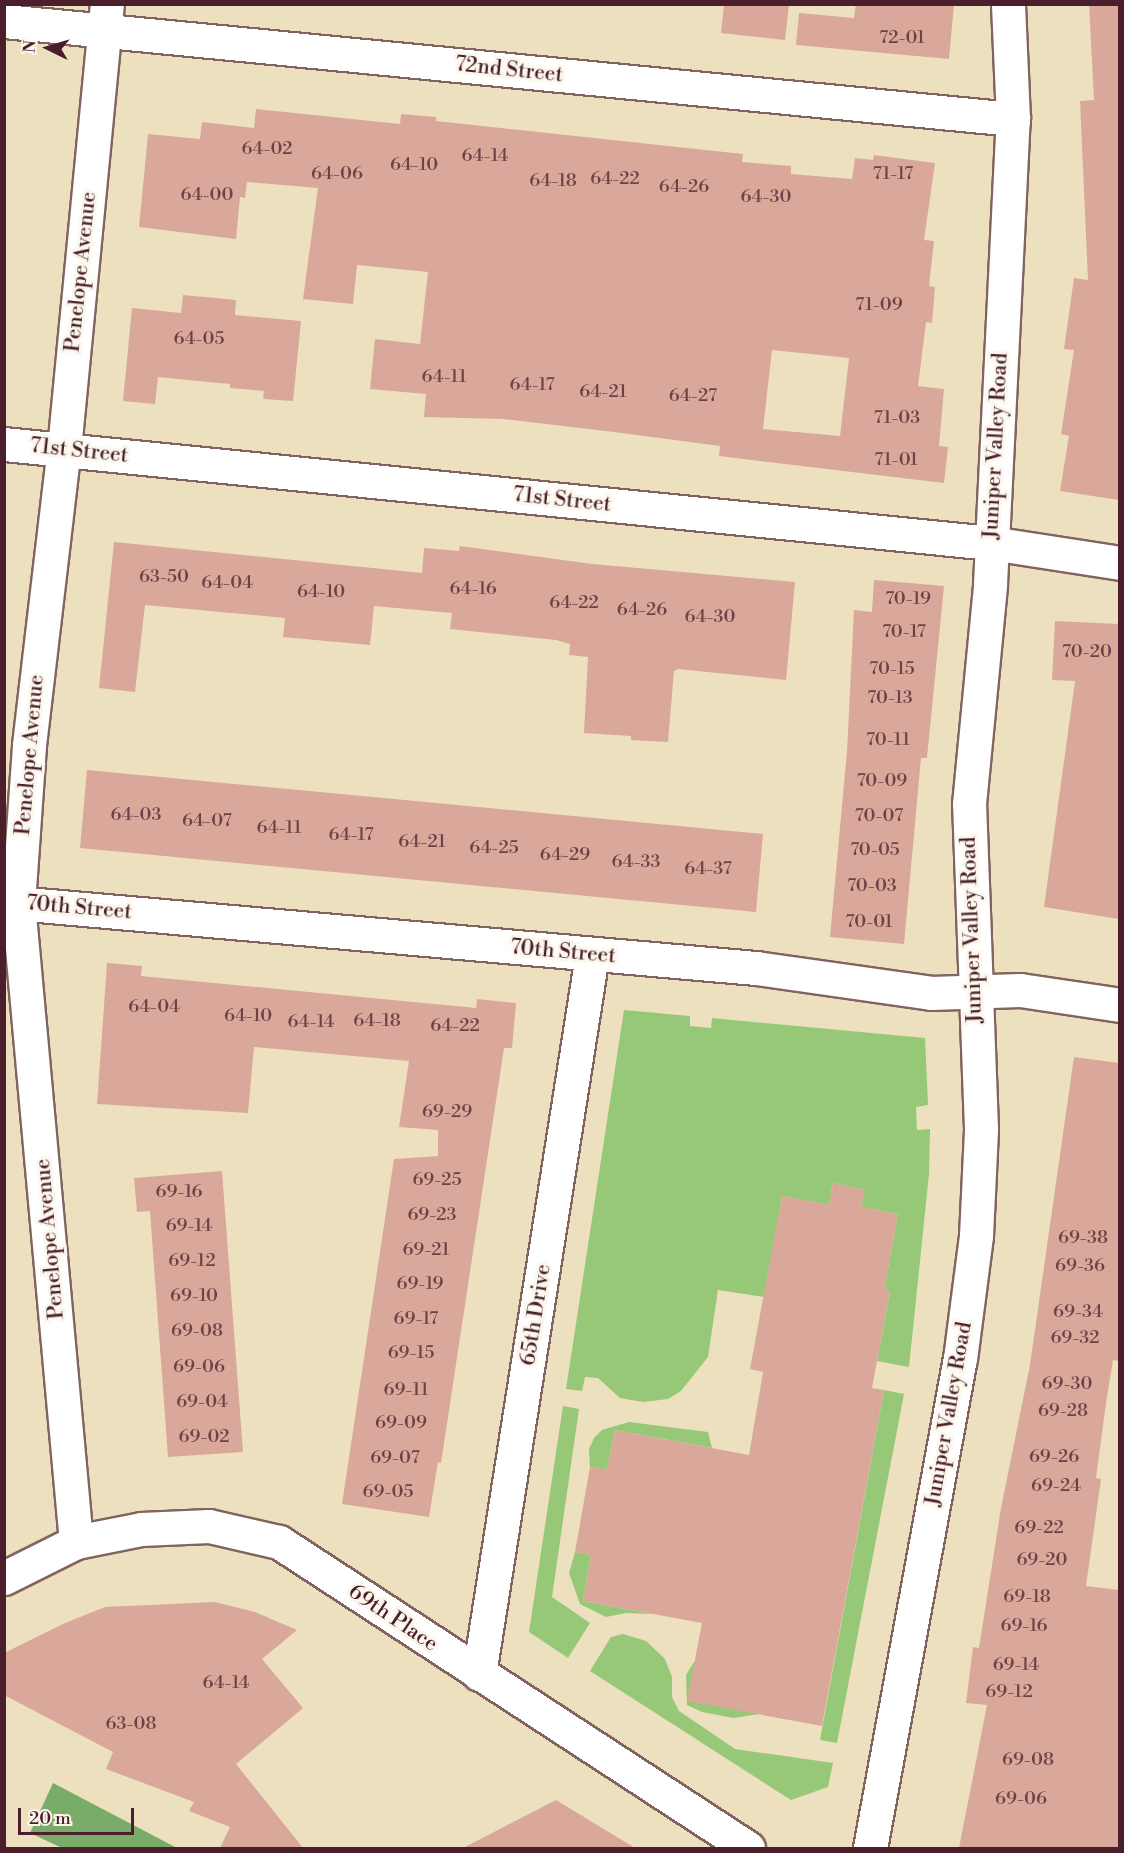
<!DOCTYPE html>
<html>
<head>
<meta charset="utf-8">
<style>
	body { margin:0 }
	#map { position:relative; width:1124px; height:1853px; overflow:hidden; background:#ece0bf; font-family:"Libre Bodoni",serif }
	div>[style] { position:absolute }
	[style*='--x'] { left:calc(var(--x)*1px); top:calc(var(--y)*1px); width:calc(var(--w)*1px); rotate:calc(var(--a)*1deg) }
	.green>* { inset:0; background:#97c878 }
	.forest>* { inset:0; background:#79ac68 }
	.building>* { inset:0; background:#daa89a }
	.roads { filter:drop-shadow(2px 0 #83635f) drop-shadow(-2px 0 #83635f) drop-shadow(0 2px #83635f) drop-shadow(0 -2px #83635f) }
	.minor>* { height:33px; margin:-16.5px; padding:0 16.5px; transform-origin:16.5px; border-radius:16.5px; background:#fff }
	span { translate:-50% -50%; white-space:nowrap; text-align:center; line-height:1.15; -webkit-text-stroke:6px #fbf7ec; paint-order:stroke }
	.number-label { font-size:18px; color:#6e4147 }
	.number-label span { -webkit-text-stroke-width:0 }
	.street-label { font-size:21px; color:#4a1f2b }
	.frame { position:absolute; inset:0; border:6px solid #4a1f2b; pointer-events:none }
	.north { position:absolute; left:18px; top:18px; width:60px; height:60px; -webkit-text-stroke:4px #fbf7ec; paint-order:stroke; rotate:275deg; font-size:16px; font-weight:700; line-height:24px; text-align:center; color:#4a1f2b }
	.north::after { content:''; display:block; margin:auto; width:21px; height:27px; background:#4a1f2b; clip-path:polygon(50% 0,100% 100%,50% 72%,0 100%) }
	.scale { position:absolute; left:18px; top:1808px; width:116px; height:27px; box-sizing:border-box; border:3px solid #4a1f2b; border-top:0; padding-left:8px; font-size:18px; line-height:21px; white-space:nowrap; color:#4a1f2b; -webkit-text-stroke:4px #fbf7ec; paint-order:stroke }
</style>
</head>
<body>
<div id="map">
	<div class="green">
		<i style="clip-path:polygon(624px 1010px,690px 1016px,690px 1026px,711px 1028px,712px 1018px,925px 1038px,928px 1105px,916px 1107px,917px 1130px,930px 1129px,929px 1174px,909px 1367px,877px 1361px,890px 1292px,884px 1290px,898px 1214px,861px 1207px,864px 1190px,833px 1183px,829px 1205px,782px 1196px,764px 1297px,718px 1290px,708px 1357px,681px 1391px,668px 1399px,643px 1402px,620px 1398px,598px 1378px,585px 1377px,582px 1391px,566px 1389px)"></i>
		<i style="clip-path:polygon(884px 1390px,904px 1394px,837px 1743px,820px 1740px)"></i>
		<i style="clip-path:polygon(563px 1406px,579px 1409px,552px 1597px,590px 1623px,568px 1658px,529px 1632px)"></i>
		<i style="clip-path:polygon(629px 1422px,708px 1432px,712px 1448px,615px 1430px,607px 1470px,590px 1467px,589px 1449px,594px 1438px,602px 1430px)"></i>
		<i style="clip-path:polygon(575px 1552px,591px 1555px,583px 1601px,653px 1614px,626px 1613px,606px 1617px,580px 1604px,569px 1573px)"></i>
		<i style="clip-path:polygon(623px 1634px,646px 1641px,665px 1659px,672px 1677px,672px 1697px,679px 1711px,735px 1749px,833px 1763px,828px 1787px,791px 1800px,590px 1671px,611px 1637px)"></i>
		<i style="clip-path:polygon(694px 1662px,760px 1714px,733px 1718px,702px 1712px,687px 1705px,686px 1675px)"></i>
	</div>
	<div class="forest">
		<i style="clip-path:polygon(53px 1783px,177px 1848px,62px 1848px,30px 1833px)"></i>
	</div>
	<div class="building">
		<i style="clip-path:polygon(724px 4px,789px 4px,785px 40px,721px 33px)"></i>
		<i style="clip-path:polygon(856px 4px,954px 4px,949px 59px,796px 45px,799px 13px,854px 18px)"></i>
		<i style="clip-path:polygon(1089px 4px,1119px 4px,1119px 500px,1060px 491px,1069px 436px,1061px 434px,1074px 350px,1064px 349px,1074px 278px,1088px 280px,1080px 101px,1094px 100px)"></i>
		<i style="clip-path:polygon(evenodd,256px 109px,400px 124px,401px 114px,436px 117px,436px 121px,743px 154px,742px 162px,791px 166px,791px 174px,852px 179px,855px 158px,873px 160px,874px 155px,935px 163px,924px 240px,934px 241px,929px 286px,935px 287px,932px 323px,926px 322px,918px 386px,944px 389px,939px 446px,948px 447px,944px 483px,719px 456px,720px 446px,614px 432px,503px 419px,424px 417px,426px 394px,370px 389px,375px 339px,420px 344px,428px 272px,357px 265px,353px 304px,303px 299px,318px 188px,247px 182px,245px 198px,240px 197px,236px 239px,139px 227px,148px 134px,200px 139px,202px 122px,254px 128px,256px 109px,772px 350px,849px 358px,840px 436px,763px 429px,772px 350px)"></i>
		<i style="clip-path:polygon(183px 295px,236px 300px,235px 315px,301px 321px,293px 401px,263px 399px,264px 391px,230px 388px,230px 384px,158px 377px,155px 404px,123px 401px,132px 308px,181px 313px)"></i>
		<i style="clip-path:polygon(114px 542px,422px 573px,424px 548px,459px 551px,460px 546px,592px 564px,795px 582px,786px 680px,678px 669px,674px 671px,668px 742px,631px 740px,631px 736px,584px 733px,588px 657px,569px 655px,570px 644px,556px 640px,450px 629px,452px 613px,374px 606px,370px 645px,283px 637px,285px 618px,145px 605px,135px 692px,99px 688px)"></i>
		<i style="clip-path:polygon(874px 580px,944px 586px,927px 758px,921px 758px,904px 944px,830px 937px,847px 751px,854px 610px,872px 612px)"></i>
		<i style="clip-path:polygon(1055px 621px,1119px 624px,1119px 919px,1044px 907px,1075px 681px,1052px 680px)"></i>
		<i style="clip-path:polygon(87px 770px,763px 834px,756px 912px,80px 848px)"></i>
		<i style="clip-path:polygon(107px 963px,142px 966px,141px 976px,172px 979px,476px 1008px,477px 999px,516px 1003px,512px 1048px,504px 1048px,441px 1463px,438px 1462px,429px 1517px,342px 1504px,394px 1159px,438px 1156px,438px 1130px,399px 1127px,409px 1061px,254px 1047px,248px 1113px,97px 1104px)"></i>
		<i style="clip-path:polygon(1074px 1057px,1119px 1063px,1119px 1361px,1113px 1360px,1106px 1403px,1096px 1478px,1101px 1479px,1086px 1586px,1119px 1590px,1119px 1848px,959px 1848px,987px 1705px,966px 1703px,973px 1647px,979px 1648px,1001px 1508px,1030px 1365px)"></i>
		<i style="clip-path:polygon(222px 1171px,243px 1452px,168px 1457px,150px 1211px,137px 1212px,134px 1178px)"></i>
		<i style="clip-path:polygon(833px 1183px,865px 1190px,861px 1207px,898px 1214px,884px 1290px,890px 1291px,872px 1388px,884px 1390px,822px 1726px,687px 1701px,702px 1623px,583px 1601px,591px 1555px,575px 1552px,590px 1467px,607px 1470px,615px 1430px,749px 1455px,763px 1372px,750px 1369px,782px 1196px,829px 1205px)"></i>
		<i style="clip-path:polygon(215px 1602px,255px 1612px,297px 1630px,262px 1659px,303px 1708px,236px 1764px,303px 1848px,220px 1848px,230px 1827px,189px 1811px,194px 1802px,106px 1769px,113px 1752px,4px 1695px,4px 1653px,65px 1623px,105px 1607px)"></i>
		<i style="clip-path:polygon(556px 1800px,635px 1848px,463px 1848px)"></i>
	</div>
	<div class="roads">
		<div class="minor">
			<i style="--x:4;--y:21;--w:1014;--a:5.55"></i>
			<i style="--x:4;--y:444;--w:992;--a:5.73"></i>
			<i style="--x:991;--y:543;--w:131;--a:8.8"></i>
			<i style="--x:4;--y:902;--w:755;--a:5.02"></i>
			<i style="--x:756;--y:968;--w:177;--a:8.1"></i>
			<i style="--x:931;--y:993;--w:89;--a:-1.9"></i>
			<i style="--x:1020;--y:990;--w:101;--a:8.5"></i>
			<i style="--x:76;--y:1542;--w:642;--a:-95.19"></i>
			<i style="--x:18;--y:903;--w:158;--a:-86"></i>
			<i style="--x:29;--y:745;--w:298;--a:-83.3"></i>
			<i style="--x:64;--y:449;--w:447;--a:-84.5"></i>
			<i style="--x:4;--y:1578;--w:80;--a:-26.6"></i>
			<i style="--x:76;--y:1542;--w:66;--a:-11.3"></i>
			<i style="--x:141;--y:1529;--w:68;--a:-2.5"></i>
			<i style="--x:209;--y:1526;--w:72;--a:12.9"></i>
			<i style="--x:279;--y:1542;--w:560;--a:33.12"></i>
			<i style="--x:479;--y:1674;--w:728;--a:-81.07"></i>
			<i style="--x:870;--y:1848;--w:497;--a:-79.6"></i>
			<i style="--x:960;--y:1359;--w:124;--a:-82.6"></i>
			<i style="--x:976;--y:1236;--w:107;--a:-87.3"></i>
			<i style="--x:981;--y:1129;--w:325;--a:-92.1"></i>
			<i style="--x:969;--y:804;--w:221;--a:-84.5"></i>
			<i style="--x:990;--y:584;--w:466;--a:-87.2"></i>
			<i style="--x:1013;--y:119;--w:115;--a:-92.5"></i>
		</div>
	</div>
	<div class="number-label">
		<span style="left:902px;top:38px">72-01</span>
		<span style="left:267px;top:149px">64-02</span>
		<span style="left:485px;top:156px">64-14</span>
		<span style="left:414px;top:165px">64-10</span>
		<span style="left:337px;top:174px">64-06</span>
		<span style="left:893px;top:174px">71-17</span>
		<span style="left:615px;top:179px">64-22</span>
		<span style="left:553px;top:181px">64-18</span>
		<span style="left:684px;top:187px">64-26</span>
		<span style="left:207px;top:195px">64-00</span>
		<span style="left:766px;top:197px">64-30</span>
		<span style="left:879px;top:305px">71-09</span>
		<span style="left:199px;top:339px">64-05</span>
		<span style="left:444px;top:377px">64-11</span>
		<span style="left:532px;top:385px">64-17</span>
		<span style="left:603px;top:392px">64-21</span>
		<span style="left:693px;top:396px">64-27</span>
		<span style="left:897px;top:418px">71-03</span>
		<span style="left:896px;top:460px">71-01</span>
		<span style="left:164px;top:577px">63-50</span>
		<span style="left:227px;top:583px">64-04</span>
		<span style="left:473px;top:589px">64-16</span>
		<span style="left:321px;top:592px">64-10</span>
		<span style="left:908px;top:599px">70-19</span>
		<span style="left:574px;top:603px">64-22</span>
		<span style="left:642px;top:610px">64-26</span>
		<span style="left:710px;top:617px">64-30</span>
		<span style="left:904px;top:632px">70-17</span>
		<span style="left:1087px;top:652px">70-20</span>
		<span style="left:892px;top:669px">70-15</span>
		<span style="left:890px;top:698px">70-13</span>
		<span style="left:888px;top:740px">70-11</span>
		<span style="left:882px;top:781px">70-09</span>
		<span style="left:136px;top:815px">64-03</span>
		<span style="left:879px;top:816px">70-07</span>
		<span style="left:207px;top:821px">64-07</span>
		<span style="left:279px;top:828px">64-11</span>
		<span style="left:351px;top:835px">64-17</span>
		<span style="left:422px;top:842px">64-21</span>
		<span style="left:494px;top:848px">64-25</span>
		<span style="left:875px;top:850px">70-05</span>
		<span style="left:565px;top:855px">64-29</span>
		<span style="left:636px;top:862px">64-33</span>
		<span style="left:708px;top:869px">64-37</span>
		<span style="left:872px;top:886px">70-03</span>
		<span style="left:869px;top:922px">70-01</span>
		<span style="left:154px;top:1007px">64-04</span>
		<span style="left:248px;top:1016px">64-10</span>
		<span style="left:377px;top:1021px">64-18</span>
		<span style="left:311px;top:1022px">64-14</span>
		<span style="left:455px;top:1026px">64-22</span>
		<span style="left:447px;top:1112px">69-29</span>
		<span style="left:437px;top:1180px">69-25</span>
		<span style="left:179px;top:1192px">69-16</span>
		<span style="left:432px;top:1215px">69-23</span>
		<span style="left:189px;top:1226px">69-14</span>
		<span style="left:1083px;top:1238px">69-38</span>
		<span style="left:426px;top:1250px">69-21</span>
		<span style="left:192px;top:1261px">69-12</span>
		<span style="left:1080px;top:1266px">69-36</span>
		<span style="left:420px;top:1284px">69-19</span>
		<span style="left:194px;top:1296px">69-10</span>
		<span style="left:1078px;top:1312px">69-34</span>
		<span style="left:416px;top:1319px">69-17</span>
		<span style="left:197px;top:1331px">69-08</span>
		<span style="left:1075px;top:1338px">69-32</span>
		<span style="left:411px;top:1353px">69-15</span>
		<span style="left:199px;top:1367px">69-06</span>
		<span style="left:1067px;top:1384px">69-30</span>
		<span style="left:406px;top:1390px">69-11</span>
		<span style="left:202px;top:1402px">69-04</span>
		<span style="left:1063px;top:1411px">69-28</span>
		<span style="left:401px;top:1423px">69-09</span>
		<span style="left:204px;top:1437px">69-02</span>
		<span style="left:1054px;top:1457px">69-26</span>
		<span style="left:395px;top:1458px">69-07</span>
		<span style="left:1056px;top:1486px">69-24</span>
		<span style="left:388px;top:1492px">69-05</span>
		<span style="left:1039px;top:1528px">69-22</span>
		<span style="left:1042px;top:1560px">69-20</span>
		<span style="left:1027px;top:1597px">69-18</span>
		<span style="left:1024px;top:1626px">69-16</span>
		<span style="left:1016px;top:1665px">69-14</span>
		<span style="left:226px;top:1683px">64-14</span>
		<span style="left:1009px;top:1692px">69-12</span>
		<span style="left:131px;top:1724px">63-08</span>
		<span style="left:1028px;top:1760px">69-08</span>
		<span style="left:1021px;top:1799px">69-06</span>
	</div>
	<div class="street-label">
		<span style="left:509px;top:70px;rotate:6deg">72nd Street</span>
		<span style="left:81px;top:272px;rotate:-84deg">Penelope Avenue</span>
		<span style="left:996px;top:446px;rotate:-87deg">Juniper Valley Road</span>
		<span style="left:79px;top:451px;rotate:6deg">71st Street</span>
		<span style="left:562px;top:500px;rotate:6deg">71st Street</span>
		<span style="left:30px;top:755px;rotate:-85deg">Penelope Avenue</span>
		<span style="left:79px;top:908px;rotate:5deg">70th Street</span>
		<span style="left:972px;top:930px;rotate:-92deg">Juniper Valley Road</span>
		<span style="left:563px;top:952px;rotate:5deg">70th Street</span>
		<span style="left:50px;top:1239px;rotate:-95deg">Penelope Avenue</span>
		<span style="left:536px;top:1315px;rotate:-81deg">65th Drive</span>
		<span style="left:949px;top:1414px;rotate:-80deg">Juniper Valley Road</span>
		<span style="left:393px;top:1618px;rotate:34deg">69th Place</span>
	</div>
	<div class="frame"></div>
	<div class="north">N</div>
	<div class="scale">20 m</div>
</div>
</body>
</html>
